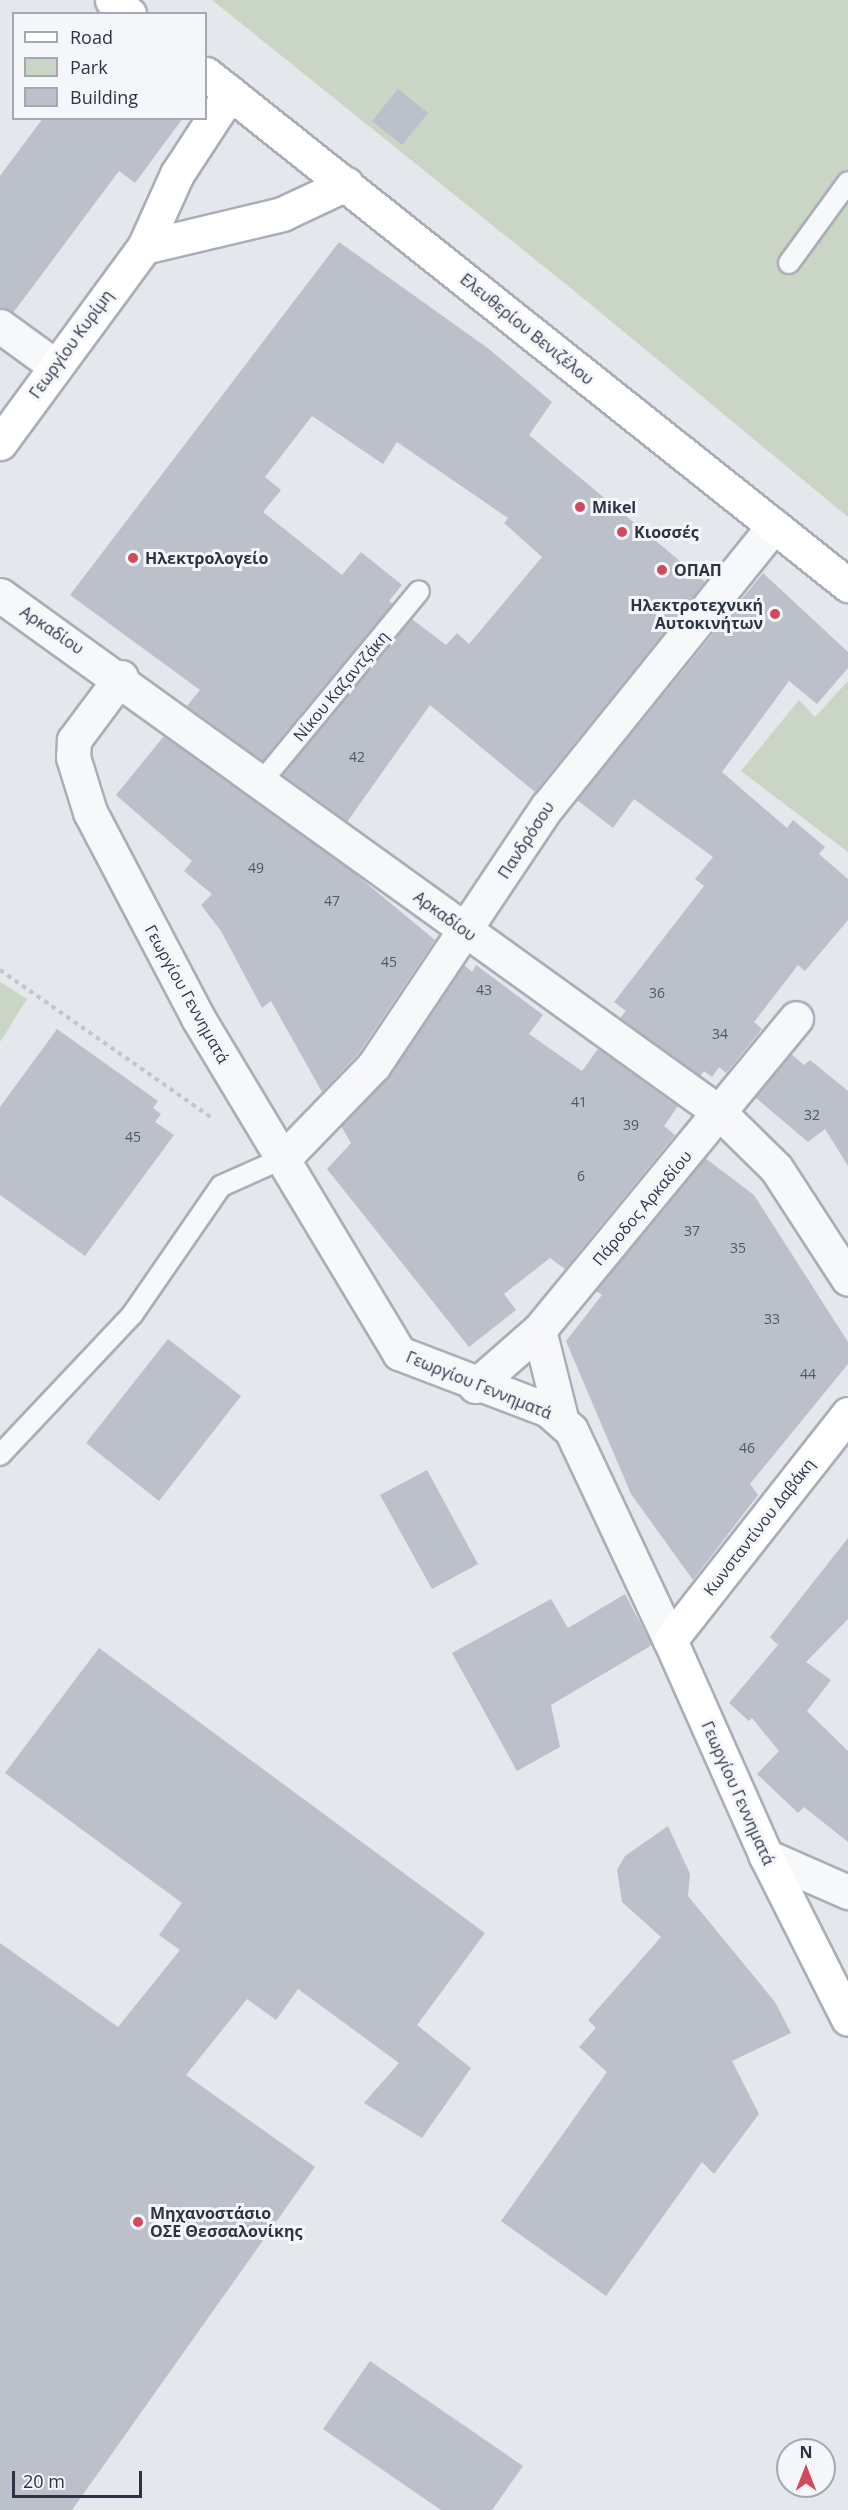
<!DOCTYPE html>
<html>
<head>
<meta charset="utf-8">
<style>
	body { margin:0 }
	#map { position:relative; width:848px; height:2510px; overflow:hidden; background:#e4e7ec; font-family:"Open Sans",sans-serif }
	div>[style] { position:absolute }
	[style*='--x'] { left:calc(var(--x)*1px); top:calc(var(--y)*1px); width:calc(var(--w)*1px); rotate:calc(var(--a)*1deg) }
	.green>* { inset:0; background:#c9d6c5 }
	.building>* { inset:0; background:#bbc0ca }
	.path>* { height:4px; margin-top:-2px; transform-origin:0; background:repeating-linear-gradient(90deg,#c2c5cb 0 4.5px,transparent 0 9px) }
	.roads { filter:drop-shadow(2px 0 #a9aeb7) drop-shadow(-2px 0 #a9aeb7) drop-shadow(0 2px #a9aeb7) drop-shadow(0 -2px #a9aeb7) }
	.lane>* { height:20px; margin:-10px; padding:0 10px; transform-origin:10px; border-radius:10px; background:#f7f8fa }
	.street>* { height:33px; margin:-16.5px; padding:0 16.5px; transform-origin:16.5px; border-radius:16.5px; background:#f7f8fa }
	.secondary>* { height:33px; margin:-16.5px; padding:0 16.5px; transform-origin:16.5px; border-radius:16.5px; background:#fff }
	.dots>* { width:16px; height:16px; translate:-50% -50%; box-sizing:border-box; border:3px solid #f4f6f9; border-radius:50% }
	span { translate:-50% -50%; white-space:nowrap; text-align:center; line-height:1.15; -webkit-text-stroke:6px #f4f6f9; paint-order:stroke }
	.number-label { font-size:14px; color:#4f5766 }
	.number-label span { -webkit-text-stroke-width:0 }
	.street-label { font-size:16px; color:#2b3445 }
	.poi-label { font-size:16px; color:#2b3445; font-weight:700 }
	.left { translate:0 -50%; text-align:left }
	.right { translate:-100% -50%; text-align:right }
	.legend { position:absolute; left:12px; top:12px; width:195px; height:108px; box-sizing:border-box; background:#f4f6f9; border:2px solid #a4a8b1; margin:0; padding:8px 10px; list-style:none; font-size:18px; color:#2b3445 }
	.legend li { display:flex; align-items:center; gap:12px; height:30px }
	.legend b { width:30px; border:2px solid #a4a8b1 }
	.north { position:absolute; left:776px; top:2438px; width:60px; height:60px; box-sizing:border-box; background:#f4f6f9; border:2px solid #a4a8b1; border-radius:50%; rotate:0deg; font-size:16px; font-weight:700; line-height:24px; text-align:center; color:#2b3445 }
	.north::after { content:''; display:block; margin:auto; width:21px; height:27px; background:#d1495b; clip-path:polygon(50% 0,100% 100%,50% 72%,0 100%) }
	.scale { position:absolute; left:12px; top:2471px; width:130px; height:27px; box-sizing:border-box; border:3px solid #2b3445; border-top:0; padding-left:8px; font-size:18px; line-height:21px; white-space:nowrap; color:#2b3445; -webkit-text-stroke:4px #f4f6f9; paint-order:stroke }
</style>
</head>
<body>
<div id="map">
	<div class="green">
		<i style="clip-path:polygon(212px 0,848px 0,848px 517px,578px 294px)"></i>
		<i style="clip-path:polygon(848px 681px,848px 852px,741px 771px,799px 700px,815px 717px)"></i>
		<i style="clip-path:polygon(0 982px,27px 999px,0 1042px)"></i>
	</div>
	<div class="building">
		<i style="clip-path:polygon(398px 89px,428px 113px,402px 145px,372px 121px)"></i>
		<i style="clip-path:polygon(43px 118px,183px 118px,135px 183px,119px 171px,13px 313px,0 308px,0 176px)"></i>
		<i style="clip-path:polygon(339px 242px,489px 349px,552px 402px,529px 435px,705px 582px,535px 792px,430px 705px,347px 822px,282px 775px,412px 619px,446px 645px,457px 633px,469px 644px,542px 557px,504px 523px,508px 518px,397px 442px,383px 464px,312px 416px,265px 477px,281px 490px,263px 512px,342px 575px,361px 552px,402px 585px,389px 601px,393px 604px,263px 761px,187px 706px,200px 690px,70px 595px)"></i>
		<i style="clip-path:polygon(763px 573px,848px 652px,848px 668px,817px 704px,789px 681px,722px 772px,787px 828px,793px 820px,825px 847px,819px 854px,848px 879px,848px 920px,805px 971px,798px 965px,754px 1022px,762px 1029px,726px 1073px,719px 1067px,712px 1077px,704px 1071px,700px 1076px,620px 1018px,626px 1011px,614px 1002px,704px 886px,695px 879px,713px 857px,634px 799px,613px 828px,577px 800px)"></i>
		<i style="clip-path:polygon(164px 736px,354px 873px,435px 940px,359px 1053px,322px 1092px,271px 1001px,262px 1008px,221px 931px,201px 905px,212px 894px,184px 871px,192px 861px,116px 795px)"></i>
		<i style="clip-path:polygon(464px 965px,472px 972px,476px 965px,543px 1015px,529px 1034px,582px 1071px,598px 1049px,678px 1106px,664px 1126px,675px 1135px,565px 1269px,550px 1258px,504px 1294px,516px 1310px,469px 1347px,327px 1169px,351px 1143px,341px 1126px,389px 1076px)"></i>
		<i style="clip-path:polygon(57px 1029px,158px 1101px,153px 1108px,161px 1114px,155px 1122px,174px 1135px,85px 1256px,0 1195px,0 1107px)"></i>
		<i style="clip-path:polygon(791px 1054px,804px 1065px,810px 1060px,848px 1091px,848px 1166px,825px 1129px,808px 1142px,755px 1097px)"></i>
		<i style="clip-path:polygon(705px 1158px,754px 1195px,848px 1342px,848px 1364px,750px 1484px,758px 1495px,693px 1580px,631px 1494px,566px 1341px,602px 1295px,596px 1291px)"></i>
		<i style="clip-path:polygon(168px 1339px,241px 1396px,159px 1501px,86px 1443px)"></i>
		<i style="clip-path:polygon(427px 1470px,478px 1564px,432px 1589px,380px 1495px)"></i>
		<i style="clip-path:polygon(848px 1538px,848px 1619px,806px 1662px,831px 1680px,807px 1711px,848px 1751px,848px 1842px,804px 1807px,798px 1813px,757px 1774px,779px 1751px,752px 1718px,749px 1721px,729px 1703px,778px 1645px,770px 1637px)"></i>
		<i style="clip-path:polygon(625px 1594px,652px 1645px,551px 1705px,560px 1747px,517px 1771px,452px 1653px,551px 1599px,568px 1628px)"></i>
		<i style="clip-path:polygon(99px 1648px,485px 1933px,417px 2025px,471px 2068px,422px 2138px,364px 2103px,399px 2063px,298px 1989px,276px 2020px,247px 1999px,186px 2075px,315px 2167px,72px 2510px,0 2510px,0 1943px,118px 2027px,180px 1950px,159px 1935px,182px 1903px,5px 1773px)"></i>
		<i style="clip-path:polygon(668px 1826px,690px 1874px,688px 1896px,775px 2002px,791px 2033px,732px 2061px,759px 2114px,714px 2174px,702px 2162px,606px 2296px,501px 2221px,607px 2072px,579px 2047px,596px 2028px,588px 2020px,661px 1937px,622px 1902px,617px 1870px,625px 1856px)"></i>
		<i style="clip-path:polygon(370px 2361px,523px 2466px,492px 2510px,441px 2510px,323px 2429px)"></i>
	</div>
	<div class="path">
		<i style="--x:0;--y:970;--w:257;--a:34.9"></i>
	</div>
	<div class="roads">
		<div class="lane">
			<i style="--x:789;--y:263;--w:100;--a:-53.9"></i>
			<i style="--x:262;--y:781;--w:246;--a:-50.4"></i>
			<i style="--x:0;--y:1455;--w:192;--a:-46.7"></i>
			<i style="--x:132;--y:1315;--w:157;--a:-55.4"></i>
			<i style="--x:221;--y:1186;--w:69;--a:-24"></i>
		</div>
		<div class="street">
			<i style="--x:0;--y:326;--w:68;--a:36"></i>
			<i style="--x:0;--y:595;--w:887;--a:35.73"></i>
			<i style="--x:720;--y:1113;--w:78;--a:44.5"></i>
			<i style="--x:776;--y:1168;--w:132;--a:57"></i>
			<i style="--x:121;--y:677;--w:79;--a:126.7"></i>
			<i style="--x:74;--y:740;--w:17;--a:93"></i>
			<i style="--x:73;--y:757;--w:58;--a:72.8"></i>
			<i style="--x:90;--y:812;--w:233;--a:62.3"></i>
			<i style="--x:198;--y:1018;--w:391;--a:59"></i>
			<i style="--x:399;--y:1353;--w:160;--a:20.9"></i>
			<i style="--x:548;--y:1410;--w:30;--a:41"></i>
			<i style="--x:571;--y:1430;--w:232;--a:64.8"></i>
			<i style="--x:284;--y:1158;--w:129;--a:-45.9"></i>
			<i style="--x:374;--y:1065;--w:311;--a:-56.2"></i>
			<i style="--x:547;--y:807;--w:361;--a:-51.1"></i>
			<i style="--x:539;--y:1330;--w:91;--a:76"></i>
			<i style="--x:475;--y:1386;--w:85;--a:-41.2"></i>
			<i style="--x:539;--y:1330;--w:404;--a:-50.5"></i>
			<i style="--x:766;--y:1856;--w:90;--a:23.7"></i>
		</div>
		<div class="secondary">
			<i style="--x:112;--y:0;--w:22;--a:39"></i>
			<i style="--x:206;--y:74;--w:821;--a:38.52"></i>
			<i style="--x:144;--y:247;--w:142;--a:-13.4"></i>
			<i style="--x:282;--y:214;--w:71;--a:-25.1"></i>
			<i style="--x:0;--y:443;--w:243;--a:-53.7"></i>
			<i style="--x:144;--y:247;--w:80;--a:-65.7"></i>
			<i style="--x:177;--y:174;--w:97;--a:-56.8"></i>
			<i style="--x:848;--y:1414;--w:288;--a:128.2"></i>
			<i style="--x:670;--y:1640;--w:236;--a:66"></i>
			<i style="--x:766;--y:1856;--w:182;--a:63.3"></i>
		</div>
	</div>
	<div class="dots">
		<i style="left:580px;top:507px;background:#d1495b"></i>
		<i style="left:622px;top:532px;background:#d1495b"></i>
		<i style="left:133px;top:558px;background:#d1495b"></i>
		<i style="left:662px;top:570px;background:#d1495b"></i>
		<i style="left:775px;top:614px;background:#d1495b"></i>
		<i style="left:138px;top:2222px;background:#d1495b"></i>
	</div>
	<div class="number-label">
		<span style="left:357px;top:757px">42</span>
		<span style="left:256px;top:868px">49</span>
		<span style="left:332px;top:901px">47</span>
		<span style="left:389px;top:962px">45</span>
		<span style="left:484px;top:990px">43</span>
		<span style="left:657px;top:993px">36</span>
		<span style="left:720px;top:1034px">34</span>
		<span style="left:579px;top:1102px">41</span>
		<span style="left:812px;top:1115px">32</span>
		<span style="left:631px;top:1125px">39</span>
		<span style="left:133px;top:1137px">45</span>
		<span style="left:581px;top:1176px">6</span>
		<span style="left:692px;top:1231px">37</span>
		<span style="left:738px;top:1248px">35</span>
		<span style="left:772px;top:1319px">33</span>
		<span style="left:808px;top:1374px">44</span>
		<span style="left:747px;top:1448px">46</span>
	</div>
	<div class="street-label">
		<span style="left:527px;top:329px;rotate:39deg">Ελευθερίου Βενιζέλου</span>
		<span style="left:71px;top:344px;rotate:-54deg">Γεωργίου Κυρίμη</span>
		<span style="left:52px;top:630px;rotate:34deg">Αρκαδίου</span>
		<span style="left:341px;top:686px;rotate:-50deg">Νίκου Καζαντζάκη</span>
		<span style="left:526px;top:840px;rotate:-57deg">Πανδρόσου</span>
		<span style="left:445px;top:916px;rotate:36deg">Αρκαδίου</span>
		<span style="left:187px;top:994px;rotate:61deg">Γεωργίου Γεννηματά</span>
		<span style="left:642px;top:1208px;rotate:-50deg">Πάροδος Αρκαδίου</span>
		<span style="left:479px;top:1385px;rotate:22deg">Γεωργίου Γεννηματά</span>
		<span style="left:759px;top:1527px;rotate:-52deg">Κωνσταντίνου Δαβάκη</span>
		<span style="left:738px;top:1793px;rotate:66deg">Γεωργίου Γεννηματά</span>
	</div>
	<div class="poi-label">
		<span class="left" style="left:592px;top:507px">Mikel</span>
		<span class="left" style="left:634px;top:532px">Κιοσσές</span>
		<span class="left" style="left:145px;top:558px">Ηλεκτρολογείο</span>
		<span class="left" style="left:674px;top:570px">ΟΠΑΠ</span>
		<span class="right" style="left:763px;top:614px">Ηλεκτροτεχνική<br>Αυτοκινήτων</span>
		<span class="left" style="left:150px;top:2222px">Μηχανοστάσιο<br>ΟΣΕ Θεσσαλονίκης</span>
	</div>
	<ul class="legend">
	<li><b style="height:8px;background:#fff"></b>Road</li>
	<li><b style="height:16px;background:#c9d6c5"></b>Park</li>
	<li><b style="height:16px;background:#bbc0ca"></b>Building</li>
	</ul>
	<div class="north">N</div>
	<div class="scale">20 m</div>
</div>
</body>
</html>
